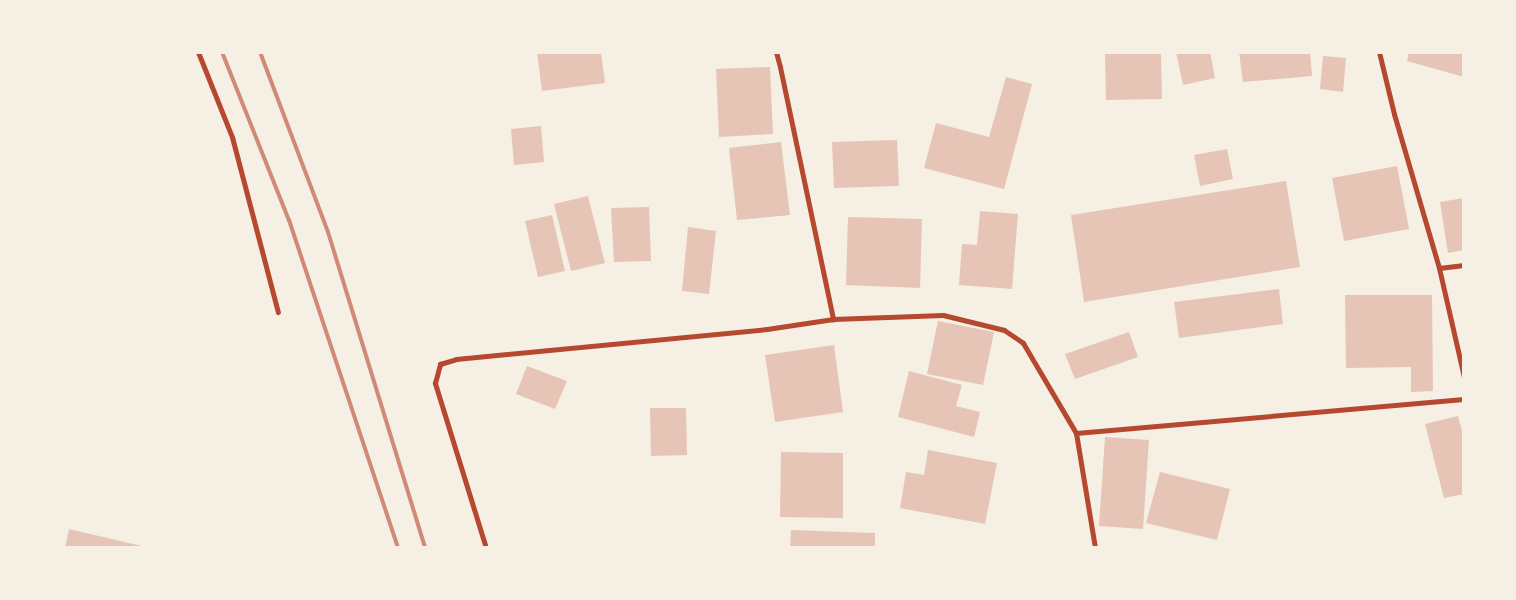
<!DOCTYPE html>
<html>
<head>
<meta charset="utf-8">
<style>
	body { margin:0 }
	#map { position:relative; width:1516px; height:600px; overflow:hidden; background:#f6efe4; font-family:"Libre Baskerville",serif }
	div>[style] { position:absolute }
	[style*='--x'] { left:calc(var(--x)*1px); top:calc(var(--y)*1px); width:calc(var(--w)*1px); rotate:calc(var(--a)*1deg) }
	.building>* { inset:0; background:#e6c5b7 }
	.minor>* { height:5px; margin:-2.5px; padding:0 2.5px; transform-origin:2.5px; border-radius:2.5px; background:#b5482f }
	.rail>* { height:4px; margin:-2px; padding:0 2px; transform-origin:2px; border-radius:2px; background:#cf8b77 }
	span { translate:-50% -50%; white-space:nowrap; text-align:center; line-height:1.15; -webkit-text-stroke:5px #f6efe4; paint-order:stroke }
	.frame { position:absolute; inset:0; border:54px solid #f6efe4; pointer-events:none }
</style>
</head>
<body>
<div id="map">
	<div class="building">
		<i style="clip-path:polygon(537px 52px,601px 52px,605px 83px,542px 91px)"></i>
		<i style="clip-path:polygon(1105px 52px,1161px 52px,1162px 99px,1106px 100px)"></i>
		<i style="clip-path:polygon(1176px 52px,1210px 52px,1215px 78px,1183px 85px)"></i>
		<i style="clip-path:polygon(1239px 52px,1310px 52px,1312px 76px,1243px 82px)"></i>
		<i style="clip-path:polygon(1409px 52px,1464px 52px,1464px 77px,1407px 61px)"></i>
		<i style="clip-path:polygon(1323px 56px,1346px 58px,1343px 92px,1320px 89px)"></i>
		<i style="clip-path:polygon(770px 67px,773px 134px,719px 137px,716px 69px)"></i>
		<i style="clip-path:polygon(1006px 77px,1032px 84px,1004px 189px,924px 168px,936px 123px,989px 137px)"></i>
		<i style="clip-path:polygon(541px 126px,544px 162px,514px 165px,511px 129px)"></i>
		<i style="clip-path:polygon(897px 140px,899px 186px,834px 188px,832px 142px)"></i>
		<i style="clip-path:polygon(781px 142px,790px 215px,737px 220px,729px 148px)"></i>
		<i style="clip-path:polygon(1227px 149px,1233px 179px,1200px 186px,1194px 155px)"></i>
		<i style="clip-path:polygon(1397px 166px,1409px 229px,1344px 241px,1332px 178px)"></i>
		<i style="clip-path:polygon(1286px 181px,1300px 267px,1084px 302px,1071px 215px)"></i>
		<i style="clip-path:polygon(588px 196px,605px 263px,571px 271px,554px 204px)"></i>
		<i style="clip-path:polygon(1464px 198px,1464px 250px,1448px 253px,1440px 202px)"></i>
		<i style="clip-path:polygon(649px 207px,651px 261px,614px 262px,611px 208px)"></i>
		<i style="clip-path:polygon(980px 211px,1018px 214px,1012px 289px,959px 285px,962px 244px,977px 245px)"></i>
		<i style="clip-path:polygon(552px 215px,565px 271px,538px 277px,525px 221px)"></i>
		<i style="clip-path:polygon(848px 217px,922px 219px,920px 288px,846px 285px)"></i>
		<i style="clip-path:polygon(688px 227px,716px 231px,709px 294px,682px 291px)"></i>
		<i style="clip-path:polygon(1279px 289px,1283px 324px,1179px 338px,1174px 302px)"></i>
		<i style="clip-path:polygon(1345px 295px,1432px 295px,1433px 391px,1411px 392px,1411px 367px,1346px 368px)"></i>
		<i style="clip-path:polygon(938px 321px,994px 332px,983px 385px,927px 374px)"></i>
		<i style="clip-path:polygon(1129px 332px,1138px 357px,1075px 379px,1065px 354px)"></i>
		<i style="clip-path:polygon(834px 345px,843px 412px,775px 422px,765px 355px)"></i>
		<i style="clip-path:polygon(527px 366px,567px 381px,555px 409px,516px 394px)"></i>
		<i style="clip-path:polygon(909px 371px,962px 385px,956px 406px,980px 412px,974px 437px,898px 417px)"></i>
		<i style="clip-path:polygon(650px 408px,686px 408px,687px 455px,651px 456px)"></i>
		<i style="clip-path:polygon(1458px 416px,1464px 438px,1464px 494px,1444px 498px,1425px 424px)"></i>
		<i style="clip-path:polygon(1105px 437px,1149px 440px,1143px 529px,1099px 526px)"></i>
		<i style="clip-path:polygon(928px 450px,997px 463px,985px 524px,900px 508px,906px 472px,924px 475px)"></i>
		<i style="clip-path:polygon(781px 452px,843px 453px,843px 518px,780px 517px)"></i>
		<i style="clip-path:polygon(1160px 472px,1230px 489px,1217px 540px,1146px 523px)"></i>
		<i style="clip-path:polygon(69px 529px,146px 547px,145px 548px,65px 548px)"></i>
		<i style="clip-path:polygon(791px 530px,875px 533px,875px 548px,790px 548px)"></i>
	</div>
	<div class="minor">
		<i style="--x:198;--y:52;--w:92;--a:68.2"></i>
		<i style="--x:232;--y:137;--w:181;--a:75.3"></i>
		<i style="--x:776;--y:52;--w:16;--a:75"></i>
		<i style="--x:780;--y:67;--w:258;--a:78.1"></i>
		<i style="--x:1379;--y:52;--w:64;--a:76.4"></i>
		<i style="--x:1394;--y:114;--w:160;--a:73.7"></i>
		<i style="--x:1439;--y:268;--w:112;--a:77.1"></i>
		<i style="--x:1439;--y:268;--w:25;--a:-7"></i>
		<i style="--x:1076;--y:433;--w:389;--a:-5"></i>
		<i style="--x:486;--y:548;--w:173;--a:-107.2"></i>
		<i style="--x:435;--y:383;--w:20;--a:-75"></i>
		<i style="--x:440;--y:364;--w:17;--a:-17"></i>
		<i style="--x:456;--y:359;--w:312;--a:-5.5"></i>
		<i style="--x:767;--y:329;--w:67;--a:-8.6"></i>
		<i style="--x:833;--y:319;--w:110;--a:-2.1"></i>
		<i style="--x:943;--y:315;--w:63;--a:13.8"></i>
		<i style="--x:1004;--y:330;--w:23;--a:34"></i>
		<i style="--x:1023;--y:343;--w:104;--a:59.5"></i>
		<i style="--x:1076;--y:433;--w:117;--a:80.6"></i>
	</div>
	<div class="rail">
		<i style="--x:222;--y:52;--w:181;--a:68.3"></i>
		<i style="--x:289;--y:220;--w:346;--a:71.6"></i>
		<i style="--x:260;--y:52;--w:192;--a:69.3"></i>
		<i style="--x:328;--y:232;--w:331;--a:72.9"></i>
	</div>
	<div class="frame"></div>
</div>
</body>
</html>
